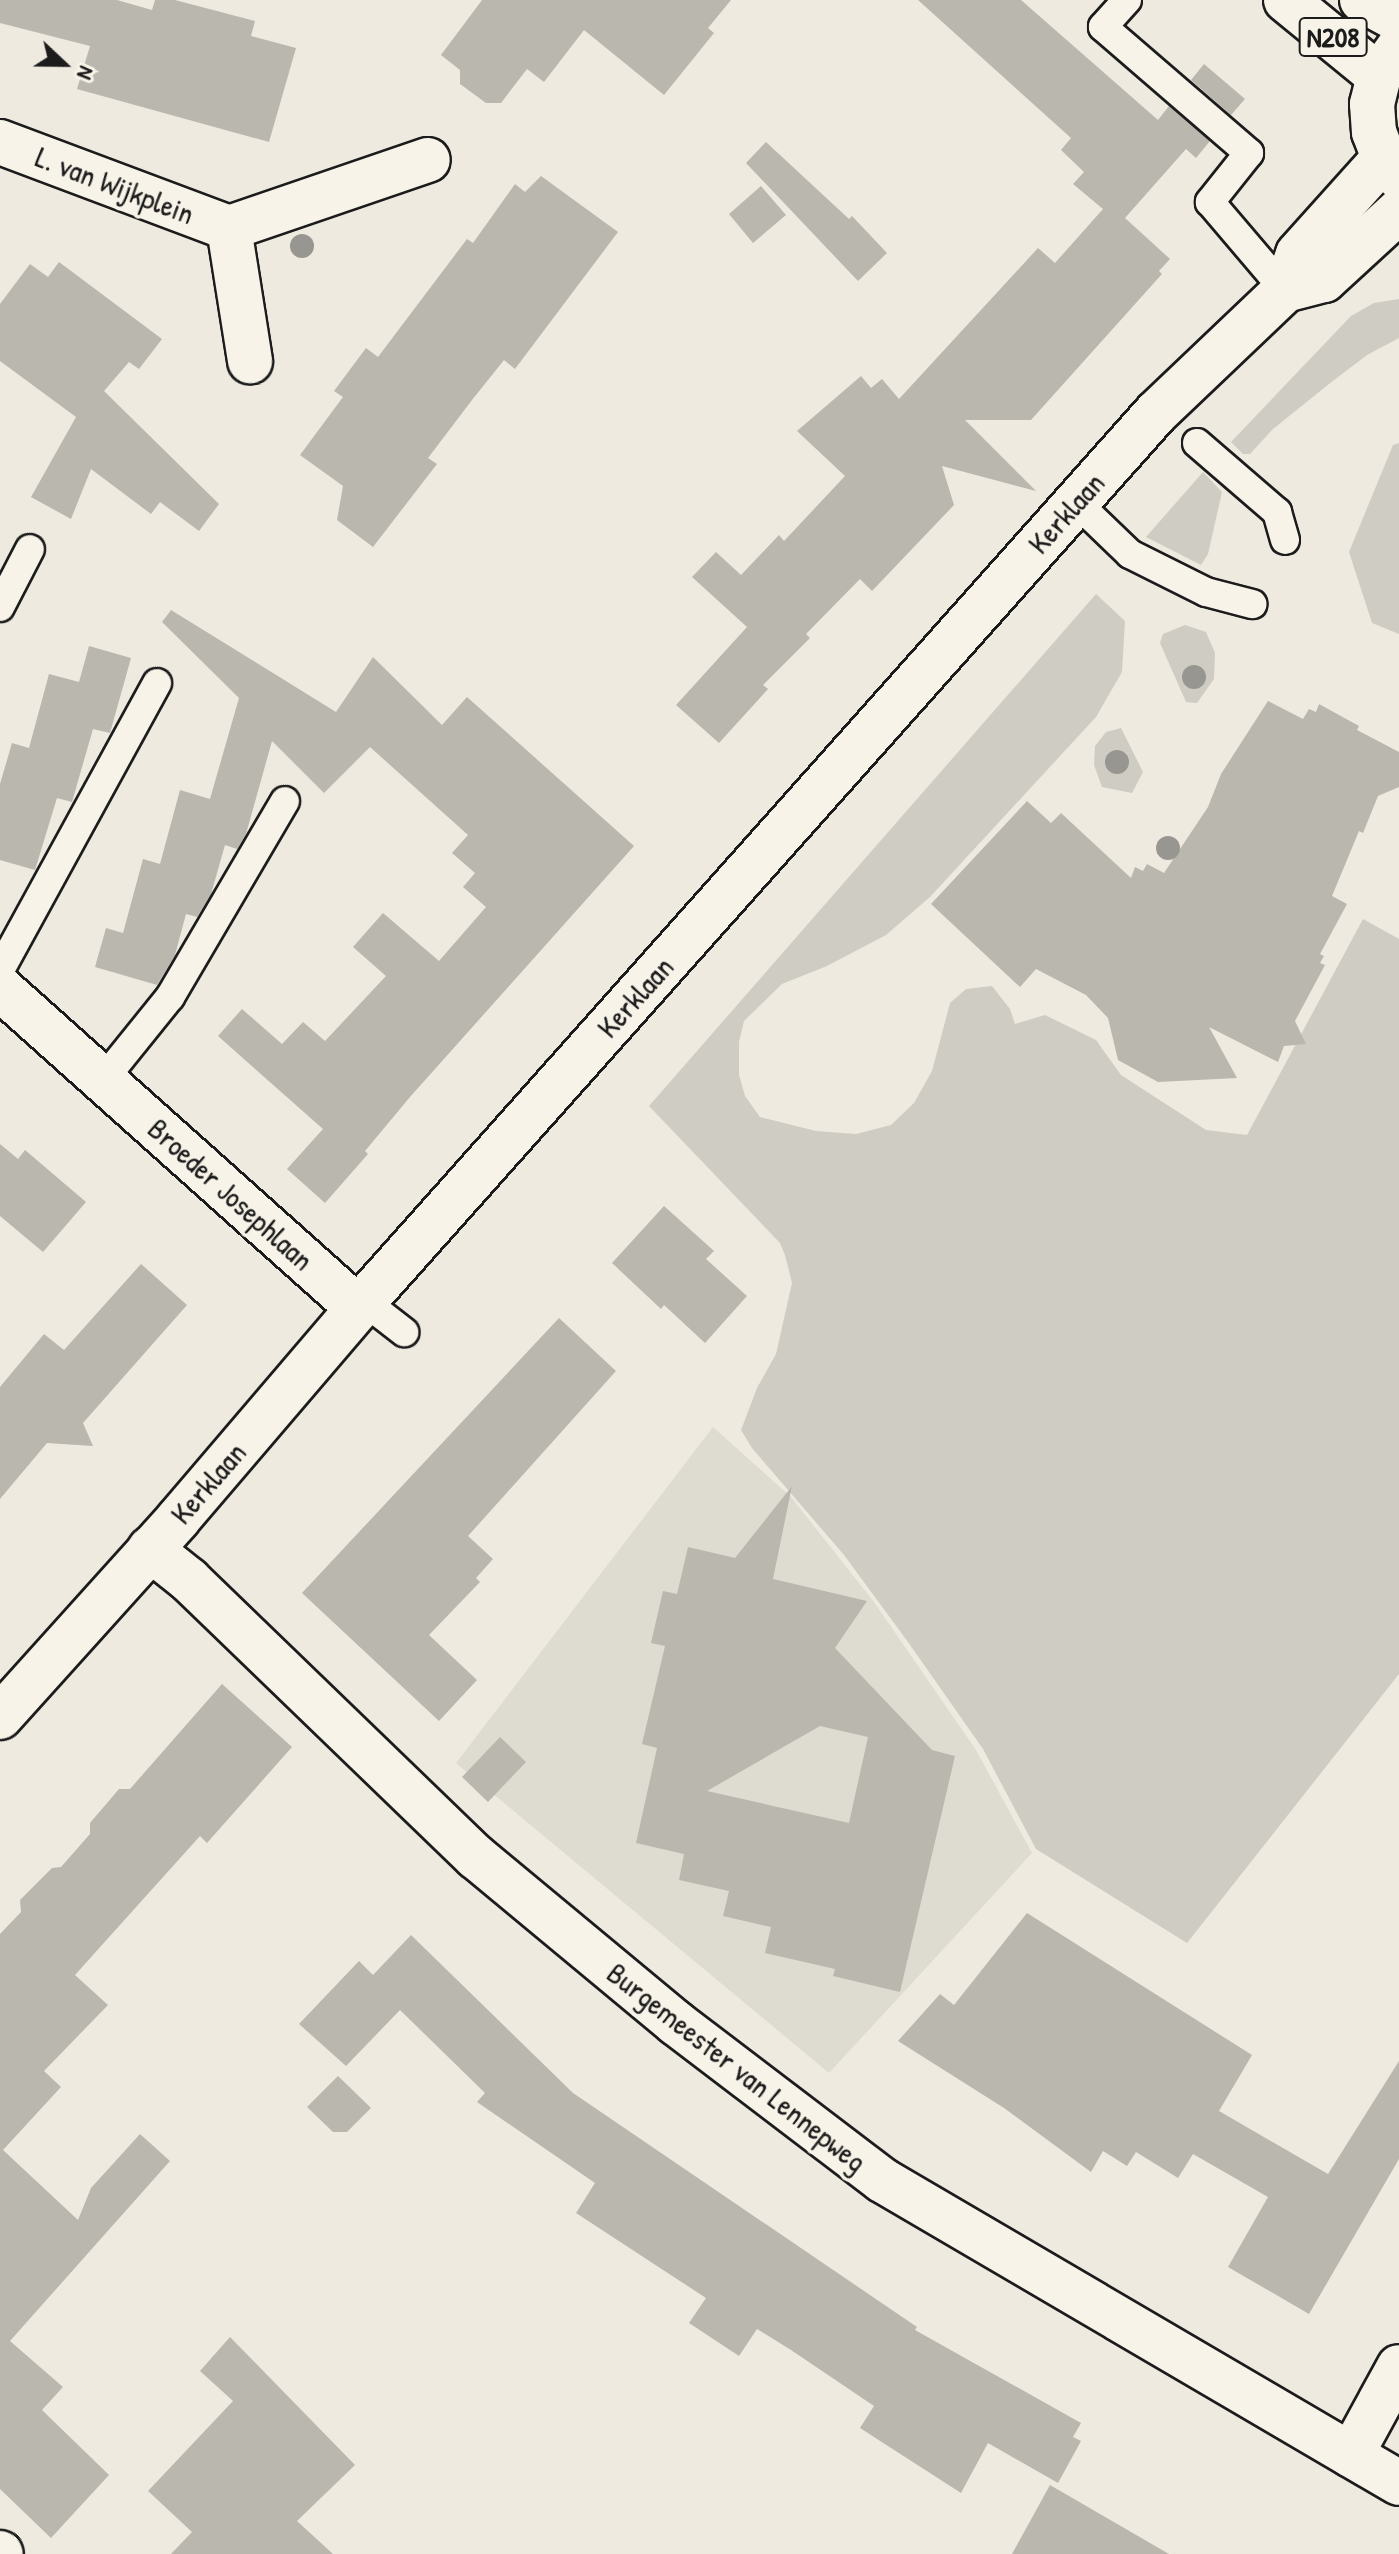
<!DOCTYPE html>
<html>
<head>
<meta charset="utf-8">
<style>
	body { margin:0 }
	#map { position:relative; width:1399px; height:2554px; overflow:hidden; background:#eeeae0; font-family:"Patrick Hand",sans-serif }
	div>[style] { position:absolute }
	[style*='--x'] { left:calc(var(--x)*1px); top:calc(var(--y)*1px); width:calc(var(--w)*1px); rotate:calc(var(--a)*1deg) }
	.built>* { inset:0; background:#dedbd1 }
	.green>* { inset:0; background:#cfccc3 }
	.building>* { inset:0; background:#bab7af }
	.roads { filter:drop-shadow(2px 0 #1c1c1c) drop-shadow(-2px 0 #1c1c1c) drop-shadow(0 2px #1c1c1c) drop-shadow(0 -2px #1c1c1c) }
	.lane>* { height:28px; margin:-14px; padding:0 14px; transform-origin:14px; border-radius:14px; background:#f7f3e8 }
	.street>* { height:44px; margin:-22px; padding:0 22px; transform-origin:22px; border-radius:22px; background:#f7f3e8 }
	.secondary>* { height:44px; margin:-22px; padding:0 22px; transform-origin:22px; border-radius:22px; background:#f7f3e8 }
	.primary>* { height:44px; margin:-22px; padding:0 22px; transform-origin:22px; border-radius:22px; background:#f7f3e8 }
	.trees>* { width:24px; height:24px; margin:-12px; border-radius:50%; background:#989690 }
	span { translate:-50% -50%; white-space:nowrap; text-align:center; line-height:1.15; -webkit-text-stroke:7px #f7f3e8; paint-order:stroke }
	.shield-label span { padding:2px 6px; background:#f7f3e8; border:2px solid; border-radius:6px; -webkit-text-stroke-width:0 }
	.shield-label { font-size:28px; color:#1c1c1c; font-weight:700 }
	.street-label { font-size:30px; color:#1c1c1c }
	.north { position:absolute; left:24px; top:24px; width:80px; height:80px; -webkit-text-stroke:6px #f7f3e8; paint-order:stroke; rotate:112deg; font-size:22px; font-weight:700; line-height:32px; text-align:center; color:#1c1c1c }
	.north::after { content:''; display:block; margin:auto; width:28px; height:36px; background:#1c1c1c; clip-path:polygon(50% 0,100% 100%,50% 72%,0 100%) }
</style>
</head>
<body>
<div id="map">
	<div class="built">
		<i style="clip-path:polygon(713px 1427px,791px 1497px,874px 1602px,976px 1750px,1032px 1853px,829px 2073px,456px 1763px)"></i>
	</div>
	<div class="green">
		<i style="clip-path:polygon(1399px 299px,1399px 338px,1367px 355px,1329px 384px,1273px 429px,1250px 454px,1243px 454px,1231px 442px,1351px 316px,1374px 303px)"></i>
		<i style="clip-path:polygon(1399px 443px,1399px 634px,1372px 623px,1349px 552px,1393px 445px)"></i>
		<i style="clip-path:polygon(1203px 472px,1222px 492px,1208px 554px,1201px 565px,1146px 537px)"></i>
		<i style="clip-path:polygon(1096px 594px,1125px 621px,1122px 672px,1096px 717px,930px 897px,886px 935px,827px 966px,782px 984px,744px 1021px,739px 1042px,739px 1075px,745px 1096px,760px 1117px,816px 1131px,856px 1134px,891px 1125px,914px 1103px,932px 1071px,950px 1003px,966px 989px,992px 986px,1010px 1009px,1015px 1024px,1045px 1015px,1096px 1040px,1121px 1075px,1206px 1130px,1247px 1135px,1363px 919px,1399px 939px,1399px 1674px,1187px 1943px,1036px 1849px,983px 1749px,908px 1642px,844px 1555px,752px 1448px,741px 1430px,757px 1388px,776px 1354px,792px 1283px,785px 1255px,780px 1243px,649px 1106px)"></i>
		<i style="clip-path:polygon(1185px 625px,1206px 632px,1215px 653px,1214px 679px,1197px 703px,1186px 702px,1160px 643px,1163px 634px)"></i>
		<i style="clip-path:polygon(1121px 728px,1143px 772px,1132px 793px,1102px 787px,1094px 765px,1095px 746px,1106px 732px)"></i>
	</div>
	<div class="building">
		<i style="clip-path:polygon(0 0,117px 0,152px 10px,155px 0,175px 0,255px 21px,251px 36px,296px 48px,269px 142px,77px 89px,90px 46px,0 23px)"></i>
		<i style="clip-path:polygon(482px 0,731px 0,708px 28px,714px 33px,664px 95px,584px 30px,544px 82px,527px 69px,501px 103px,486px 103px,460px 84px,460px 70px,441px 55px)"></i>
		<i style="clip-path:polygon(918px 0,1021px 0,1158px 120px,1169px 106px,1210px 141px,1196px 158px,1186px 149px,1125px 218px,1170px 259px,1159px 271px,1162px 274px,1031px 420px,965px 420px,1036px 491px,942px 466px,954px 505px,872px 591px,860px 579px,806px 634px,810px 638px,763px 685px,768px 689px,719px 743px,676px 705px,747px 627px,692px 577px,716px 552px,741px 575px,779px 535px,784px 541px,845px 476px,797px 431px,861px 376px,871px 388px,882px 379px,899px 399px,1038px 248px,1055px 263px,1103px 209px,1073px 184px,1084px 172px,1061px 150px,1071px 138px)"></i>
		<i style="clip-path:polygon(1204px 64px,1245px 99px,1231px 115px,1191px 80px)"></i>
		<i style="clip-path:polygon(766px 142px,849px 219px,852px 216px,887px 253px,858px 281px,746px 163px)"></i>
		<i style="clip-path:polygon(541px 176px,618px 232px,515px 369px,504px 360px,472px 400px,428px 458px,437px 464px,373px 547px,337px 520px,343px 486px,300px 455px,343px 397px,334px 391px,366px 348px,378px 357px,467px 239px,473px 243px,515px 184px,525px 192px)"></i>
		<i style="clip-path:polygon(761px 186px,786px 215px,753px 243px,729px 214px)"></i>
		<i style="clip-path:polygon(59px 262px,162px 339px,139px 369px,129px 362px,104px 391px,219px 504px,199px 531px,160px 502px,151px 514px,91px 469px,71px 519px,31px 497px,76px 417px,0 361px,0 304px,30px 264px,48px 277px)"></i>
		<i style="clip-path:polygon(171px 610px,336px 712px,373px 657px,442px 725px,467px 697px,634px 846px,410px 1097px,365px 1151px,368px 1154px,325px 1203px,287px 1169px,323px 1129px,218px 1036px,242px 1009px,282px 1044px,303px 1022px,325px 1041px,386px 976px,353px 947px,383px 913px,439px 961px,486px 907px,463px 887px,475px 873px,452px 853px,468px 835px,370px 747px,324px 793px,272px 741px,246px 834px,237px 849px,225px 845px,211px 894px,197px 917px,186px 914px,175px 955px,157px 985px,95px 967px,106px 928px,123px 933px,143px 859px,160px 864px,180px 790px,210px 799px,239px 698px,162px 622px)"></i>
		<i style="clip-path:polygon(89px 646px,131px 658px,110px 733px,93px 729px,72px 802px,57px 798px,35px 870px,0 860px,0 784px,12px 743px,29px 748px,49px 674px,79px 682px)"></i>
		<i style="clip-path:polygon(1268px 701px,1303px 719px,1309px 709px,1316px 712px,1319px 704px,1359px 726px,1357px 730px,1399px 752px,1399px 787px,1378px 796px,1363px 833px,1359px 831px,1332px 896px,1347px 904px,1320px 954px,1324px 956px,1320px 963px,1325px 965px,1295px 1021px,1306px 1044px,1284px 1046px,1278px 1062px,1209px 1027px,1237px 1078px,1158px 1082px,1118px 1060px,1108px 1018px,1086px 995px,1036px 969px,1020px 987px,931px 904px,1027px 801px,1051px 823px,1061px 813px,1131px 878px,1135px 867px,1143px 871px,1147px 864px,1164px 873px,1208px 807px,1221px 774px)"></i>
		<i style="clip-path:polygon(0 1144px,18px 1159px,25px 1150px,86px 1202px,43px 1252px,0 1216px)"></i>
		<i style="clip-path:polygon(664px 1206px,714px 1251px,706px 1259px,747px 1296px,705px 1343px,664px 1305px,661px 1309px,612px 1263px)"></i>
		<i style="clip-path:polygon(141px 1264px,187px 1305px,83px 1423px,93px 1446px,47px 1443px,0 1499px,0 1387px,44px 1334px,64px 1350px)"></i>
		<i style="clip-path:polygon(559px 1318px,616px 1371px,468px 1536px,493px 1559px,476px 1578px,480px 1582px,429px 1635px,477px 1680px,439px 1721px,302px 1593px)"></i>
		<i style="clip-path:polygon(evenodd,792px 1486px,773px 1579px,867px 1601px,835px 1648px,932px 1750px,955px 1756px,900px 1992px,833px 1976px,835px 1969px,765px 1953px,771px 1927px,723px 1916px,729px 1891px,679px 1880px,684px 1854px,636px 1843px,657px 1748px,642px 1744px,665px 1646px,651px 1643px,663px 1591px,677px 1594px,688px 1547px,735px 1558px,792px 1486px,820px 1726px,868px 1737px,849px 1823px,707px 1791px,820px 1726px)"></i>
		<i style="clip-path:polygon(222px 1684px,292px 1747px,207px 1843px,200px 1836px,75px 1975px,108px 2005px,44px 2071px,61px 2087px,3px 2150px,78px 2220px,91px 2188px,140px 2134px,170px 2161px,10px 2341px,63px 2387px,42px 2410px,109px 2475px,51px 2538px,0 2489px,0 1934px,21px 1912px,20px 1900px,52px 1868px,61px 1867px,90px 1834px,90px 1823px,119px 1789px,130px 1789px)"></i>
		<i style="clip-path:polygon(500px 1737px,526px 1762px,488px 1802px,462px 1777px)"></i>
		<i style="clip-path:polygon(1027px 1913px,1252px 2055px,1219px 2111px,1328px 2174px,1399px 2061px,1399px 2159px,1309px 2314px,1228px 2267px,1268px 2197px,1193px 2154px,1178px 2178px,1136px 2152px,1127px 2166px,1103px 2151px,1091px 2172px,1004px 2108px,898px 2041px,940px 1994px,954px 2005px)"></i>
		<i style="clip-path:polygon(411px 1935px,573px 2093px,917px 2327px,915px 2330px,1081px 2423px,1073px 2437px,1081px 2441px,1058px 2483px,988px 2443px,961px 2493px,860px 2428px,874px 2406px,791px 2350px,757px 2329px,739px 2356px,689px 2323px,706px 2298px,576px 2213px,595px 2183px,477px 2102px,485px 2093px,400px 2010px,346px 2066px,299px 2024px,359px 1961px,373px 1975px)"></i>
		<i style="clip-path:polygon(338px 2076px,371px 2108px,347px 2132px,333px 2132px,307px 2107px)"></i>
		<i style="clip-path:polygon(230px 2337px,355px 2465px,297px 2521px,333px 2554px,171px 2554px,192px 2532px,148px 2491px,233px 2401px,200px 2371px)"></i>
		<i style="clip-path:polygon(1050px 2485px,1169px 2554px,1012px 2554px)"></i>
	</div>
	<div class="roads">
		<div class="lane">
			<i style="--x:1127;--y:0;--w:36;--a:132"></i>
			<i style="--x:1103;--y:27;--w:193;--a:40.8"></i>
			<i style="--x:1249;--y:153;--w:63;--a:128.5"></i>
			<i style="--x:1210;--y:202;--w:116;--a:49.6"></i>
			<i style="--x:1197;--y:443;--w:106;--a:40.8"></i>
			<i style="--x:1277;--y:512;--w:29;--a:74"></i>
			<i style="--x:1076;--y:502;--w:75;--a:43.9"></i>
			<i style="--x:1130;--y:554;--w:85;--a:26.6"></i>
			<i style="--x:1206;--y:592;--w:48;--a:14.6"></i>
			<i style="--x:0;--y:607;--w:65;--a:-62.7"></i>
			<i style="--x:0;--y:970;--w:327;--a:-61.3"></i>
			<i style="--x:103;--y:1080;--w:107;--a:-51.1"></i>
			<i style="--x:170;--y:997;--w:227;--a:-59.6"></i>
			<i style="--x:364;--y:1301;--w:51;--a:37.8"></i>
		</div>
		<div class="street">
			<i style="--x:0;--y:142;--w:245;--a:20.6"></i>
			<i style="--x:229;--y:228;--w:210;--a:-18.9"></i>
			<i style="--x:229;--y:228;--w:135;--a:81"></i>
			<i style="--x:0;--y:988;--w:480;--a:41.8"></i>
			<i style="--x:150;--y:1549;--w:50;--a:38.5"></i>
			<i style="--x:189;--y:1580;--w:399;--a:44"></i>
			<i style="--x:476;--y:1857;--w:260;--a:39.7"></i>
			<i style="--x:676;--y:2023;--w:259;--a:37.3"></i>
			<i style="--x:882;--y:2180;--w:599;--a:30.37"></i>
			<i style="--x:1351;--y:2455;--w:100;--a:-61.4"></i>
			<i style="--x:0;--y:2553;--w:1;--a:45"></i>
		</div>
		<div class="secondary">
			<i style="--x:1285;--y:290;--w:40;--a:-14.4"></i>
			<i style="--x:1324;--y:280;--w:102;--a:-42.6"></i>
			<i style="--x:0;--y:1717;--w:266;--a:-48"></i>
			<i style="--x:178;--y:1519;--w:277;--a:-49.5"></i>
			<i style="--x:358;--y:1308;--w:1199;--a:-48.28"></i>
			<i style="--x:1156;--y:413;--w:178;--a:-43.6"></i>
			<i style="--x:1285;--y:290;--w:38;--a:-70"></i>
			<i style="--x:1298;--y:254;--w:129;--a:-48.1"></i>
		</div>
		<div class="primary">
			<i style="--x:1286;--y:0;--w:120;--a:39.3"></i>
			<i style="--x:1362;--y:0;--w:42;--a:28.4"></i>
			<i style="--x:1399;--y:47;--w:35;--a:125"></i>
			<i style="--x:1379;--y:76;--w:29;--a:104"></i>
			<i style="--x:1372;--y:104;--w:28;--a:86"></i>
			<i style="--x:1374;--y:132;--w:28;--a:69"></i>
			<i style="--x:1384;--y:158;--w:24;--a:52"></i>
		</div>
	</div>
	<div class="trees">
		<i style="left:302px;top:246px"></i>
		<i style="left:1194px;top:677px"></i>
		<i style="left:1117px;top:762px"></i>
		<i style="left:1168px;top:848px"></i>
	</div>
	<div class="shield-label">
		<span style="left:1333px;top:37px">N208</span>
	</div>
	<div class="street-label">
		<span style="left:115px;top:185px;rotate:21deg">L. van Wijkplein</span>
		<span style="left:1066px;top:513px;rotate:-48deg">Kerklaan</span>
		<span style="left:635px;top:997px;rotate:-48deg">Kerklaan</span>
		<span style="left:231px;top:1194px;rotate:42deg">Broeder Josephlaan</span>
		<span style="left:208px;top:1483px;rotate:-49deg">Kerklaan</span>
		<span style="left:737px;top:2067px;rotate:38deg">Burgemeester van Lennepweg</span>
	</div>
	<div class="north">N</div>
</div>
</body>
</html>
